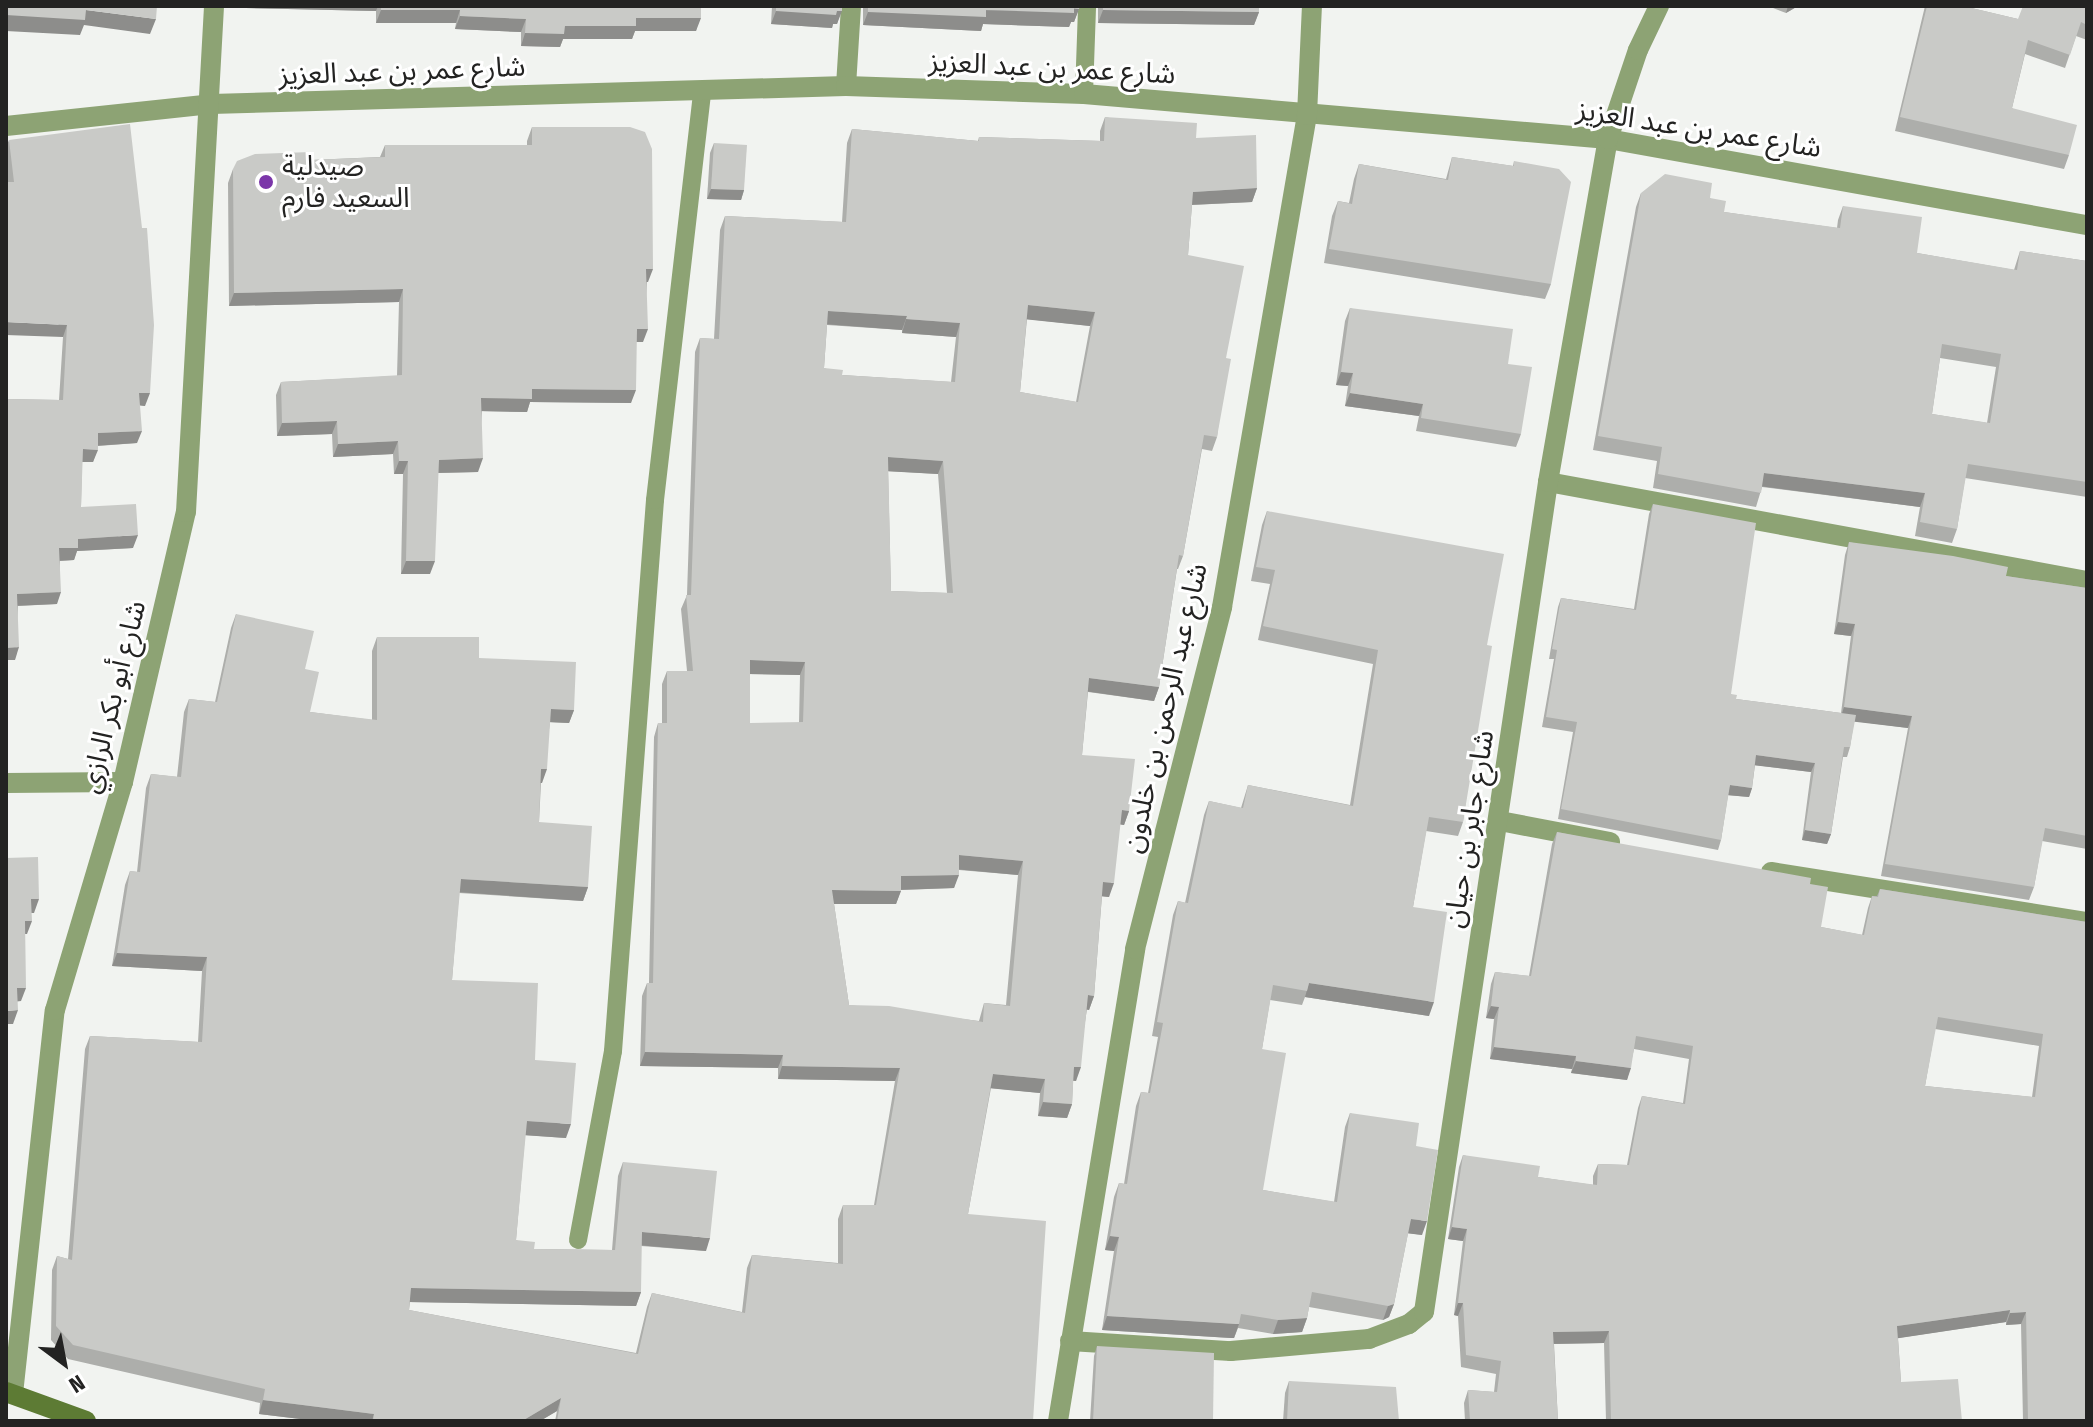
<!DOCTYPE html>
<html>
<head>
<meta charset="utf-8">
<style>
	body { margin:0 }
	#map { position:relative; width:2093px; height:1427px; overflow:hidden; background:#f1f3f0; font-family:"Fira Sans Condensed","Noto Sans Arabic",sans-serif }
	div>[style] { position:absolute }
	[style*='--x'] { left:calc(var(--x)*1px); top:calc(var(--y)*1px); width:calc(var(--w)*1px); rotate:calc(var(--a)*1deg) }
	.lane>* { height:18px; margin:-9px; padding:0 9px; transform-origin:9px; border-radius:9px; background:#8da374 }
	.street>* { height:20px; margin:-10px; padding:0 10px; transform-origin:10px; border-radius:10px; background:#8da374 }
	.secondary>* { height:20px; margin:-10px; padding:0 10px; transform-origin:10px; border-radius:10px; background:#5d7b34 }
	.wall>* { inset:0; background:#adaeab }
	.shaded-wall>* { inset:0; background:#8d8d8b }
	.building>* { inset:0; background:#c9cac7 }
	.dots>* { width:22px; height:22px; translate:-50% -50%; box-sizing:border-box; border:4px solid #fff; border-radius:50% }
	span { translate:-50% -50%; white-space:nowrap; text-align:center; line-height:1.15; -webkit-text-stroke:6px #fff; paint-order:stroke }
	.street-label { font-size:28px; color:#232322 }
	.poi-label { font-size:28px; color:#232322 }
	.left { translate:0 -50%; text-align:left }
	.frame { position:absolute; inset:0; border:8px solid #232322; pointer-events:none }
	.north { position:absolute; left:24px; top:1323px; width:80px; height:80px; -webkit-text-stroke:6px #fff; paint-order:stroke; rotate:148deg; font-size:22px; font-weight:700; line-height:32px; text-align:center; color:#232322 }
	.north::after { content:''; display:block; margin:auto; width:28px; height:36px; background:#232322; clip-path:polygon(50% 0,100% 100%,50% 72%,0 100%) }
</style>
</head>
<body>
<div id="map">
	<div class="lane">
		<i style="--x:1084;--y:94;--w:88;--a:-88"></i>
		<i style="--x:578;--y:1240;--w:192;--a:-79.5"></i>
		<i style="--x:613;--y:1051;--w:553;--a:-85.64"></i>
		<i style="--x:655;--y:500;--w:412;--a:-83.4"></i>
	</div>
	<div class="street">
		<i style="--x:846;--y:86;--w:80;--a:-86.4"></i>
		<i style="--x:6;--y:126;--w:206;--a:-6.1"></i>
		<i style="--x:211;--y:104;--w:635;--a:-1.62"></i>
		<i style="--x:846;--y:86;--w:238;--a:1.9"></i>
		<i style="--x:1084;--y:94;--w:526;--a:4.91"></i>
		<i style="--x:1608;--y:139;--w:487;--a:10.2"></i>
		<i style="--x:1548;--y:482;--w:548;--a:10.41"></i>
		<i style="--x:6;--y:783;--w:117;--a:-0.5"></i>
		<i style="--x:1500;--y:821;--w:112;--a:10.8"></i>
		<i style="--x:1771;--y:872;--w:320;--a:9"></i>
		<i style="--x:1070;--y:1341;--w:161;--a:3.6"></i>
		<i style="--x:1231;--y:1351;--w:139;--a:-5"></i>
		<i style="--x:1369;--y:1339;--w:43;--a:-20.6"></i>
		<i style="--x:1409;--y:1324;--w:19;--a:-39"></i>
		<i style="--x:1424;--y:1312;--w:839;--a:-81.5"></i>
		<i style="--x:1548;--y:482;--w:348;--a:-80.1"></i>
		<i style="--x:1608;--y:139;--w:94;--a:-71.4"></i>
		<i style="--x:1638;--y:50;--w:49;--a:-64.5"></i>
		<i style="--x:13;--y:1394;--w:386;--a:-83.8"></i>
		<i style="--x:55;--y:1010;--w:238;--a:-73.4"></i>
		<i style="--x:123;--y:782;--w:277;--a:-76.9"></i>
		<i style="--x:186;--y:512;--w:507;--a:-86.83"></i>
		<i style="--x:1058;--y:1421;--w:478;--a:-80.7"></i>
		<i style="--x:1135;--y:949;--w:353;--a:-75.7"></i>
		<i style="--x:1222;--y:607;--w:499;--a:-80.2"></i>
		<i style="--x:1307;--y:115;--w:109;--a:-87.4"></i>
	</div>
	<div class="secondary">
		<i style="--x:6;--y:1392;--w:85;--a:19.9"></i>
	</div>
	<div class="wall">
		<i style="clip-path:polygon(247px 6px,701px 6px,696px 31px,635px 31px,632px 39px,563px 39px,560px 47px,521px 46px,521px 32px,455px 29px,456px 23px,376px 23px,376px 11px,246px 8px)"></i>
		<i style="clip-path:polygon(772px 6px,842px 6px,837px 24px,833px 24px,832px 28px,771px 24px)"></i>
		<i style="clip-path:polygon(863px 6px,1080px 6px,1074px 22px,1071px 22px,1069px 27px,983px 24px,981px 31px,863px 25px)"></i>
		<i style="clip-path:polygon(1098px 6px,1259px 6px,1259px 12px,1254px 25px,1098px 23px)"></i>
		<i style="clip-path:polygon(1768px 6px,1798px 6px,1786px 13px)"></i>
		<i style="clip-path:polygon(1925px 6px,1963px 6px,2018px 19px,2087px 6px,2087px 40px,2076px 36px,2065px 68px,2025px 54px,2012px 108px,2069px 155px,2064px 169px,1895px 131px)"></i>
		<i style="clip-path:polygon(evenodd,1105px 117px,1196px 138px,1257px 188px,1252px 202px,1192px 205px,1188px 255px,1226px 358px,1217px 437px,1212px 451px,1202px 449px,1183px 556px,1178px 569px,1177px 569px,1159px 687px,1154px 701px,1088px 692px,1082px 755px,1129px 811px,1124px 825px,1120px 824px,1109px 897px,1102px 896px,1094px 996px,1089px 1010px,1087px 1009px,1076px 1081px,1073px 1081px,1072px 1104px,1067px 1118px,1038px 1116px,1040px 1093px,991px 1088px,968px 1214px,1033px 1421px,555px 1421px,557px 1411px,540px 1421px,317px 1421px,259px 1414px,260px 1403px,68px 1359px,51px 1340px,52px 1270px,57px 1256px,68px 1259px,85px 1049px,90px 1036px,198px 1042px,202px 971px,112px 966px,125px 885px,130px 871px,137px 872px,146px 788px,151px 774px,177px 777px,184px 712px,189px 699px,215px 702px,231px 628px,236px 614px,305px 669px,310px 712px,372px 720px,372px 651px,377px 637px,479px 658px,574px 710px,569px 723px,550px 722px,542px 783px,541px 783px,539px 822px,588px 887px,583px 901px,459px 893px,452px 980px,535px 1060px,566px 1138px,525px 1135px,516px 1240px,534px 1249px,612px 1250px,618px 1176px,623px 1162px,706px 1251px,641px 1246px,641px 1292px,636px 1306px,410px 1302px,409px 1310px,636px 1353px,647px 1307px,652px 1293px,742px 1312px,747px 1268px,752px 1255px,838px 1263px,838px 1219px,843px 1205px,874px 1205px,895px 1081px,778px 1079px,778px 1068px,640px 1066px,642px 996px,647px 983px,649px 983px,654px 737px,658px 723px,662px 723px,662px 684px,667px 671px,687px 671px,681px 609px,687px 595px,695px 352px,700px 338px,714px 339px,720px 230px,725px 216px,842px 222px,847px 143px,852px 129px,978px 141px,979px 137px,1100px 141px,1100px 131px,1105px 117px,1027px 319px,1090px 326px,1076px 402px,1020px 392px,1027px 319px,1105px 117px,827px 325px,902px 330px,902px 333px,956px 337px,951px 382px,842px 375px,824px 368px,827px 325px,1105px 117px,888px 471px,938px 474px,947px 593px,891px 591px,888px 471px,1105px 117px,750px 674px,800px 675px,799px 723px,750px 723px,750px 674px,1105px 117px,959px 870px,1018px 875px,1006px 1005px,984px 1003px,979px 1021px,849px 1005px,834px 904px,896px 904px,901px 890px,954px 888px,959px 870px)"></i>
		<i style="clip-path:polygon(532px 127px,648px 282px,647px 282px,643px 342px,636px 342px,631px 403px,530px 402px,527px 412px,482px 411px,478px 472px,438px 473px,430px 574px,401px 574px,403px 474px,394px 474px,393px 454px,333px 457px,332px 434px,277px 436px,276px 395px,281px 382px,397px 376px,399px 302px,229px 306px,228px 183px,233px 169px,311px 160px,380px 157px,385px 145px,527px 145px,527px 141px)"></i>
		<i style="clip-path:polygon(9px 140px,145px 406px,140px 405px,137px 443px,98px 446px,93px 462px,82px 462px,81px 507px,133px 548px,77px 551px,74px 560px,60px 561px,57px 604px,18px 606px,15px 660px,6px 660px,6px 399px,59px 400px,63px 337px,8px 182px,6px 168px,6px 147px)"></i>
		<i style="clip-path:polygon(714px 143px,744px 190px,741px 200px,707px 199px,710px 153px)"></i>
		<i style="clip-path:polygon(1452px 157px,1513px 166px,1514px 161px,1551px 284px,1545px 299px,1324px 263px,1332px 216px,1338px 201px,1349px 203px,1354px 179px,1359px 164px,1446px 179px)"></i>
		<i style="clip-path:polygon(evenodd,1641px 193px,1710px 198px,1724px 212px,1837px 228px,1838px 220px,1843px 206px,1917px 253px,2014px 270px,2020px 251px,2087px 261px,2087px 497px,1965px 478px,1957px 529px,1952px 543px,1915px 536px,1920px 507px,1762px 487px,1756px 507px,1653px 488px,1657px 461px,1593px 450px,1636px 207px,1641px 193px,1940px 358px,1996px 367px,1987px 423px,1932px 414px,1940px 358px)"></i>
		<i style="clip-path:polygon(1350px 308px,1508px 364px,1521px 434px,1516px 447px,1416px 431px,1419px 416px,1345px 406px,1348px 386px,1336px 385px,1345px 321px)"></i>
		<i style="clip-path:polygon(1653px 504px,1731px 694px,1736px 699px,1841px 713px,1851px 636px,1834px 634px,1845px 555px,1849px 542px,2006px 576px,2087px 588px,2087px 849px,2042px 841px,2034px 887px,2029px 900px,1881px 876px,1908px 728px,1854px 721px,1850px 747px,1847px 757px,1843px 757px,1831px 834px,1827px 844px,1802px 840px,1811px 772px,1755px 765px,1752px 788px,1749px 797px,1728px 795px,1721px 840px,1718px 850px,1558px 819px,1573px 732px,1542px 727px,1554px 659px,1549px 659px,1558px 607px,1561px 598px,1634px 609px,1649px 514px)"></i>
		<i style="clip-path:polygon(1267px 511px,1487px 645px,1463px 822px,1458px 836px,1426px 831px,1413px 907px,1429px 1016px,1305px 997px,1302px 1005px,1270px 1000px,1262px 1049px,1263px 1190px,1334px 1202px,1345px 1127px,1350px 1113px,1416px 1146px,1422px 1235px,1408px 1233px,1394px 1304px,1389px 1317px,1383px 1320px,1309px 1307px,1307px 1318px,1302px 1332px,1273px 1334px,1238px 1328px,1234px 1338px,1231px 1338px,1102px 1330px,1114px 1251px,1105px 1250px,1114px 1197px,1119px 1183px,1124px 1184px,1136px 1106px,1141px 1092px,1148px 1093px,1158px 1037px,1152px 1036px,1173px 915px,1178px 901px,1185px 903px,1204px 815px,1209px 801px,1241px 808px,1248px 785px,1350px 805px,1373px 664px,1258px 640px,1270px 584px,1251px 581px,1262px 525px)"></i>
		<i style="clip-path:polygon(evenodd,1557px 832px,1810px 884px,1821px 927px,1862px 935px,1868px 908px,1872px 896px,1877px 896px,1880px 889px,2087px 922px,2087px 1421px,2023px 1421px,2021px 1324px,2006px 1325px,2006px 1322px,1898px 1338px,1901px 1382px,1962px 1421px,1606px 1421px,1604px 1343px,1554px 1344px,1558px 1421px,1465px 1421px,1464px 1403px,1468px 1390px,1494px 1392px,1496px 1374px,1461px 1367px,1458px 1316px,1454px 1315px,1463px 1241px,1448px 1239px,1459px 1167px,1463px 1155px,1538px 1177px,1593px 1185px,1593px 1176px,1598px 1164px,1627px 1165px,1638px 1108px,1642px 1096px,1683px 1103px,1689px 1059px,1634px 1049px,1627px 1080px,1571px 1073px,1572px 1069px,1490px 1059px,1494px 1019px,1486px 1018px,1491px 984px,1495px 972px,1529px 976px,1552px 844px,1557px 832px,1935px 1029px,2039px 1046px,2032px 1097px,1925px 1086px,1935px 1029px)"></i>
		<i style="clip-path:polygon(1097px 1346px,1213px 1421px,1090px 1421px,1094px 1356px)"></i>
		<i style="clip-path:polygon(1289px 1381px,1399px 1421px,1283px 1421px,1285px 1393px)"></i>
	</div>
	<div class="shaded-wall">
		<i style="clip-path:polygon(247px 6px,378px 6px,376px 11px,246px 8px)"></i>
		<i style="clip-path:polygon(1788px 6px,1798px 6px,1786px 13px)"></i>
		<i style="clip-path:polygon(1079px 9px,1074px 22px,1071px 22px,1069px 27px,983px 24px,981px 31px,863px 25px,868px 12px)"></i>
		<i style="clip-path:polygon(86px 10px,156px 19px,150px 34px,84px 25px,80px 35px,6px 31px,6px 15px)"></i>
		<i style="clip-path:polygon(381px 10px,460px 10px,456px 23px,376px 23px)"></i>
		<i style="clip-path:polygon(1103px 10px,1259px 12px,1254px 25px,1098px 23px)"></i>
		<i style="clip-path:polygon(776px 11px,842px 11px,837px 24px,833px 24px,832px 28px,771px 24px)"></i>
		<i style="clip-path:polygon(460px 16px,526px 19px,521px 32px,455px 29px)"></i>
		<i style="clip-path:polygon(636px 18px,701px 18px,696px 31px,635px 31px,632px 39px,563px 39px,560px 47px,521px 46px,525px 33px,565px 26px)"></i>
		<i style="clip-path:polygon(1257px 188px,1252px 202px,1188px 205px,1193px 192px)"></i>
		<i style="clip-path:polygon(711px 189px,744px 190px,741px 200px,707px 199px)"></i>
		<i style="clip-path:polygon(646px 269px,653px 269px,648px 282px,641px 282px)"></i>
		<i style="clip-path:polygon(403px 289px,399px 302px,229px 306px,234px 293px)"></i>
		<i style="clip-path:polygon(1028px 305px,1095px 312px,1090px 326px,1023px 319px)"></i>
		<i style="clip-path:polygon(828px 311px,907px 316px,902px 330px,823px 324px)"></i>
		<i style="clip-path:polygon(906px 319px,960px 323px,956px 337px,902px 333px)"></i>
		<i style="clip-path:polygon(6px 322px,67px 325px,63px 337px,6px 335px)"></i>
		<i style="clip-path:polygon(637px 329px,648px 329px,643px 342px,632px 342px)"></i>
		<i style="clip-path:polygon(1341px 372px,1353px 373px,1348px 386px,1336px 385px)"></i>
		<i style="clip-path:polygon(532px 389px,636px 390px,631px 403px,530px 402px,527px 412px,476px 411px,481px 398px)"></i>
		<i style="clip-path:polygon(139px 393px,150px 393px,145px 406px,135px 405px)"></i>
		<i style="clip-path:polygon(1350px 393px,1423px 404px,1419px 416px,1345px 406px)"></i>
		<i style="clip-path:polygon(337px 421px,332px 434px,277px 436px,282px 423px)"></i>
		<i style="clip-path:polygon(142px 431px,137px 443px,93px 446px,98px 433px)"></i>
		<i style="clip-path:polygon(398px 441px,393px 454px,333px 457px,338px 444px)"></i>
		<i style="clip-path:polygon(83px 449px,98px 450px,93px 462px,78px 462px)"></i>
		<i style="clip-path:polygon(888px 457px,943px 461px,938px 474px,883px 471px)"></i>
		<i style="clip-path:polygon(483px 458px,478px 472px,434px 473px,439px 460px)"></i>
		<i style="clip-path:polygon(399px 461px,408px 461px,403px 474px,394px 474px)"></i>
		<i style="clip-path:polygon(1764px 473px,1925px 493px,1920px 507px,1759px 486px)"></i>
		<i style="clip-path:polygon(138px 535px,133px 548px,77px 551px,74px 560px,55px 561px,59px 548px,78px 539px)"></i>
		<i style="clip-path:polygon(406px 561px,435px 561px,430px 574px,401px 574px)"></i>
		<i style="clip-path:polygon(61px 592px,57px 604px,12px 606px,17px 594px)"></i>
		<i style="clip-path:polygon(1838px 622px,1855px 624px,1851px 636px,1834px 634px)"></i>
		<i style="clip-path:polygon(19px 647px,15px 660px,6px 660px,6px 648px)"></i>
		<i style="clip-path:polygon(750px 660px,805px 662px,800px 675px,745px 674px)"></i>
		<i style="clip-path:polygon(1089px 678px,1159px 687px,1154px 701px,1084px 691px)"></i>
		<i style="clip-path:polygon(1844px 707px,1912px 716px,1908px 728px,1840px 720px)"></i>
		<i style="clip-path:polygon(551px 709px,574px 710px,569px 723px,546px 722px)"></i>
		<i style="clip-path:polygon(1756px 755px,1815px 763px,1811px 772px,1752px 765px)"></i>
		<i style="clip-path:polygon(541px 769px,547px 769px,542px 783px,536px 783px)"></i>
		<i style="clip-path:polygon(1730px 785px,1752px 788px,1749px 797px,1726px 795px)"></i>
		<i style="clip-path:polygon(1122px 810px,1129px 811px,1124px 825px,1117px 824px)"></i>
		<i style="clip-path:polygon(1805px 830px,1831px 834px,1827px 844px,1802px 840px)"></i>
		<i style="clip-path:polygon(959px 855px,1023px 861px,1018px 875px,954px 869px)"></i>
		<i style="clip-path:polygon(959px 875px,954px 888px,896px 890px,901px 876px)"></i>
		<i style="clip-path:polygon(461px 879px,588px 887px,583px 901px,456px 892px)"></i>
		<i style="clip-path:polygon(1103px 882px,1114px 883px,1109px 897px,1098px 896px)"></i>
		<i style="clip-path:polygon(832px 890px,901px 891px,896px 904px,827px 904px)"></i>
		<i style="clip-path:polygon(31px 899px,39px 899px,34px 913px,26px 913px)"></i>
		<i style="clip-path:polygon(25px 921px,32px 921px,27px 934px,20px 934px)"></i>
		<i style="clip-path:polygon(117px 953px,207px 957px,202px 971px,112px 966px)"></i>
		<i style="clip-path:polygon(1309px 983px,1434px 1002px,1429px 1016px,1305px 997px)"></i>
		<i style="clip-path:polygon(17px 988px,26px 988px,21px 1001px,13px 1002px)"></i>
		<i style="clip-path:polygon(1088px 995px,1094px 996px,1089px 1010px,1083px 1009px)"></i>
		<i style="clip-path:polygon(1491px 1006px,1499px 1007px,1494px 1019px,1486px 1018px)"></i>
		<i style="clip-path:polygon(18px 1010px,13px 1024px,6px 1024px,6px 1011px)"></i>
		<i style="clip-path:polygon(1494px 1047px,1576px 1056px,1572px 1069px,1490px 1059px)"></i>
		<i style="clip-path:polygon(645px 1052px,783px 1055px,778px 1068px,640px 1066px)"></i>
		<i style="clip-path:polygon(1576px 1061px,1631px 1068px,1627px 1080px,1571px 1073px)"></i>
		<i style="clip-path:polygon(782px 1066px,900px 1068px,895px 1081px,778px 1079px)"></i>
		<i style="clip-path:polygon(1074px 1067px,1081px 1067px,1076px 1081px,1069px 1080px)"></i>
		<i style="clip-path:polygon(993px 1074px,1045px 1079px,1040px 1093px,988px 1088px)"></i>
		<i style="clip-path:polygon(1043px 1102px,1072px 1104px,1067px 1118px,1038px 1116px)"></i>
		<i style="clip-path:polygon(527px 1121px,571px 1124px,566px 1138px,522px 1135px)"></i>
		<i style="clip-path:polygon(1411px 1219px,1427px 1221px,1422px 1235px,1405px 1233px)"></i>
		<i style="clip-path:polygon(1452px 1227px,1467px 1229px,1463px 1241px,1448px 1239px)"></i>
		<i style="clip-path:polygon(642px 1232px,710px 1238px,706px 1251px,637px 1245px)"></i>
		<i style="clip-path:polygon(1110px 1236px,1119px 1237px,1114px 1251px,1105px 1250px)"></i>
		<i style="clip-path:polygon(411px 1288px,641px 1292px,636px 1306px,406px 1302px)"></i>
		<i style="clip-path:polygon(1458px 1303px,1463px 1303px,1458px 1316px,1454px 1315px)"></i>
		<i style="clip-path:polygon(1394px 1304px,1389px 1317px,1383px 1320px,1388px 1306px)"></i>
		<i style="clip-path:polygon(2010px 1310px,2006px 1322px,1893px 1339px,1897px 1326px)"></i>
		<i style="clip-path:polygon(2026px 1312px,2021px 1324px,2006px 1325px,2010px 1313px)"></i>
		<i style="clip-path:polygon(1107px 1316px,1239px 1324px,1234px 1338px,1231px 1338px,1102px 1330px)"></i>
		<i style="clip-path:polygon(1307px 1318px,1302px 1332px,1273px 1334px,1278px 1320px)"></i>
		<i style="clip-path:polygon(1609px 1331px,1604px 1343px,1549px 1344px,1553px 1332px)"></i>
		<i style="clip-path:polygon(561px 1398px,557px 1411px,540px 1421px,522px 1421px)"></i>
		<i style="clip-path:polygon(263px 1400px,374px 1414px,372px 1421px,317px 1421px,259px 1414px)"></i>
	</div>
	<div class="building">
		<i style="clip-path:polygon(6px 6px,157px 6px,156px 19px,86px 10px,85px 20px,6px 15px)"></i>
		<i style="clip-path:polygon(381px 6px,701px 6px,701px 18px,636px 18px,636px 26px,565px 26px,564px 34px,525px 33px,526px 19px,460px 16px,460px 10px,381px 10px)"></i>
		<i style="clip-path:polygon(776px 6px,842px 6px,842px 11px,837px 11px,836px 15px,776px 11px)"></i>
		<i style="clip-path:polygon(868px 6px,1080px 6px,1079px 9px,1074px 8px,1074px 13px,986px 10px,986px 17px,868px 12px)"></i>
		<i style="clip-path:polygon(1103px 6px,1259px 6px,1259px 12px,1103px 10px)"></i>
		<i style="clip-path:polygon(1927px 6px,1963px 6px,2018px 19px,2023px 6px,2087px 6px,2087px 25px,2081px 22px,2070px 55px,2028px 40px,2012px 108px,2077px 125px,2069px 155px,1900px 117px)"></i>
		<i style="clip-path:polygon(evenodd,1105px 117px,1197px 123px,1196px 138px,1256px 135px,1257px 188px,1193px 192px,1188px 255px,1244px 266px,1226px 358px,1231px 359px,1217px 437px,1204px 435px,1183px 556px,1179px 555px,1159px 687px,1089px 678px,1082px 755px,1135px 759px,1129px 811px,1122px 810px,1114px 883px,1103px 882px,1094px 996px,1088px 995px,1081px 1067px,1074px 1067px,1072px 1104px,1043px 1102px,1045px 1079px,993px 1074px,968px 1214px,1046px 1221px,1033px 1421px,557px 1421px,561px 1398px,522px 1421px,384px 1421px,373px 1420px,374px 1414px,263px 1400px,265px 1389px,73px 1345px,56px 1326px,57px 1256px,72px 1260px,90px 1036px,202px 1042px,207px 957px,117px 953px,130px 871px,140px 872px,151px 774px,181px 777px,189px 699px,217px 702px,236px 614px,314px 631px,305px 669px,319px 672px,310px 712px,377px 720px,377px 637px,479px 637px,479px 658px,576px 662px,574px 710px,551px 709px,547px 769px,541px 769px,539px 822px,592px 826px,588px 887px,461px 879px,452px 980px,538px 983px,535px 1060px,576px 1063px,571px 1124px,527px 1121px,516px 1240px,535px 1242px,534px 1249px,615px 1250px,623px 1162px,717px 1171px,710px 1238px,642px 1232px,641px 1292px,411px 1288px,409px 1310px,638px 1354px,652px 1293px,745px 1313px,752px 1255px,843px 1264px,843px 1205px,876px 1205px,900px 1068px,782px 1066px,783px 1055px,645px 1052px,647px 983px,653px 983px,658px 723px,667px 723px,667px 671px,693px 671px,686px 595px,691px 595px,700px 338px,719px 339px,725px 216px,846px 222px,852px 129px,979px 141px,979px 137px,1104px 141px,1105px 117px,1028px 305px,1095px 312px,1078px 402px,1020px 392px,1028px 305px,1105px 117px,828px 311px,907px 316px,906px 319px,960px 323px,955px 382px,842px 375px,843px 370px,824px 368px,828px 311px,1105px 117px,888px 457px,943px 461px,953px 593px,891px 591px,888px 457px,1105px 117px,750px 660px,805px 662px,803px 722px,750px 723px,750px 660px,1105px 117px,959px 855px,1023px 861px,1010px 1006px,984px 1003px,983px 1022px,889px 1006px,849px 1005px,832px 890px,901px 891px,901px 876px,959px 875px,959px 855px)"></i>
		<i style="clip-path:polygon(130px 124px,142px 228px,147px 228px,154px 325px,150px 393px,139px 393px,142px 431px,98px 433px,98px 450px,83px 449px,81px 507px,136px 504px,138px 535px,78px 539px,78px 548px,59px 548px,61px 592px,17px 594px,19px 647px,6px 648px,6px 399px,63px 400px,67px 325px,6px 322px,6px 182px,14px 182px,9px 140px)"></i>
		<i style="clip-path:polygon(532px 127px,630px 127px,645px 132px,652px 149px,653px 269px,646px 269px,648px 329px,637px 329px,636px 390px,532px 389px,532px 399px,481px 398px,483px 458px,439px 460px,435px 561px,406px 561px,408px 461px,399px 461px,398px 441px,338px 444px,337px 421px,282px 423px,281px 382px,402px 375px,403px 289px,234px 293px,233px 169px,237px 161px,255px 154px,311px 152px,311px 160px,385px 157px,385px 145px,532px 145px)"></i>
		<i style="clip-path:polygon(714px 143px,747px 145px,744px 190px,711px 189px)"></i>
		<i style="clip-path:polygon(1452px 157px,1514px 166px,1514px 161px,1559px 169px,1571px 182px,1551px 284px,1329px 249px,1338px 201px,1352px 204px,1359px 164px,1448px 180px)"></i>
		<i style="clip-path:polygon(evenodd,1665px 174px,1712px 183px,1710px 198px,1726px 201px,1724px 212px,1840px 228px,1843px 206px,1922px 217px,1917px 253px,2017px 270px,2020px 251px,2087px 261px,2087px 482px,1968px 464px,1957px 529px,1920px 522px,1925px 493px,1764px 473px,1761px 493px,1658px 474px,1662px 447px,1598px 436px,1641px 193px,1665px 174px,1942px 344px,2001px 354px,1990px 423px,1932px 414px,1942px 344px)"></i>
		<i style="clip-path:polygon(1350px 308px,1513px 329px,1508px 364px,1532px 367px,1521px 434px,1421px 418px,1423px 404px,1350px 393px,1353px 373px,1341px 372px)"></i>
		<i style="clip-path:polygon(1653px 504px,1756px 523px,1731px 694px,1737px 695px,1736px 699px,1856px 715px,1850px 747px,1844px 747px,1831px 834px,1805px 830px,1815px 763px,1756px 755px,1752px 788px,1730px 785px,1721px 840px,1561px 809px,1577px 722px,1546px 717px,1557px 650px,1552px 649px,1561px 598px,1636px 610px)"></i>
		<i style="clip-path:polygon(1267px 511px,1504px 554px,1487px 645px,1492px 646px,1463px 822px,1429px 817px,1413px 907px,1447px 912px,1434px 1002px,1309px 983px,1307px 991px,1273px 985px,1262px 1049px,1286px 1053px,1263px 1190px,1337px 1202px,1350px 1113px,1419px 1123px,1416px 1146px,1438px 1150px,1427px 1221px,1411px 1219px,1394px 1304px,1388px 1306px,1312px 1292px,1307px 1318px,1278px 1320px,1241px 1314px,1239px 1324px,1236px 1324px,1107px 1316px,1119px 1237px,1110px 1236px,1119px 1183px,1127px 1184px,1141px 1092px,1150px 1093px,1163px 1023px,1157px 1022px,1178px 901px,1188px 903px,1209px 801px,1243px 808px,1248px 785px,1353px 806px,1378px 650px,1263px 626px,1275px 570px,1256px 567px)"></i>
		<i style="clip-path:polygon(1849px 542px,1953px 556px,2008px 567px,2006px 576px,2087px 588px,2087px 836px,2045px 828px,2034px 887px,1885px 864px,1912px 716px,1844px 707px,1855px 624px,1838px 622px)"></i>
		<i style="clip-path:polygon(evenodd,1557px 832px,1811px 878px,1810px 884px,1828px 887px,1821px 927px,1864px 935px,1872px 896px,1878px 897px,1880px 889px,2087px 922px,2087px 1421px,2028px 1421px,2026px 1312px,2010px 1313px,2010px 1310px,1897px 1326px,1901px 1382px,1958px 1379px,1962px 1421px,1611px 1421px,1609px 1331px,1553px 1332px,1558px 1421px,1470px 1421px,1468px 1390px,1497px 1392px,1501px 1361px,1466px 1355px,1463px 1303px,1458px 1303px,1467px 1229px,1452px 1227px,1463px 1155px,1540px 1166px,1538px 1177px,1597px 1185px,1598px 1164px,1629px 1165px,1642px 1096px,1685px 1104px,1693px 1046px,1636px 1036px,1631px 1068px,1576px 1061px,1576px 1056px,1494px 1047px,1499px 1007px,1491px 1006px,1495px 972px,1531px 976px,1557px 832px,1938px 1017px,2043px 1034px,2035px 1097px,1925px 1086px,1938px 1017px)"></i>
		<i style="clip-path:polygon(38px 857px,39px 899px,31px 899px,32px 921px,25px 921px,26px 988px,17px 988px,18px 1010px,6px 1011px,6px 858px)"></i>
		<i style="clip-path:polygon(1097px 1346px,1214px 1353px,1213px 1421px,1093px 1421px)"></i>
		<i style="clip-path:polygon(1289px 1381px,1396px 1387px,1399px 1421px,1287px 1421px)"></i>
	</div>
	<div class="dots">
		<i style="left:266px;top:182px;background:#7b36a9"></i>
	</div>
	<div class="street-label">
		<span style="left:1052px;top:68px;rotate:3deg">شارع عمر بن عبد العزيز</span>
		<span style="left:402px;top:71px;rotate:-2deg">شارع عمر بن عبد العزيز</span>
		<span style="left:1699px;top:129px;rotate:9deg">شارع عمر بن عبد العزيز</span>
		<span style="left:113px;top:697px;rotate:-76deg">شارع أبو بكر الرازي</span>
		<span style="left:1165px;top:708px;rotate:-77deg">شارع عبد الرحمن بن خلدون</span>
		<span style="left:1469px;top:829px;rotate:-81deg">شارع جابر بن حيان</span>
	</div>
	<div class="poi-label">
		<span class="left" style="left:282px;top:182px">صيدلية<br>السعيد فارم</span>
	</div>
	<div class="frame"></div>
	<div class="north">N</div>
</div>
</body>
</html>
